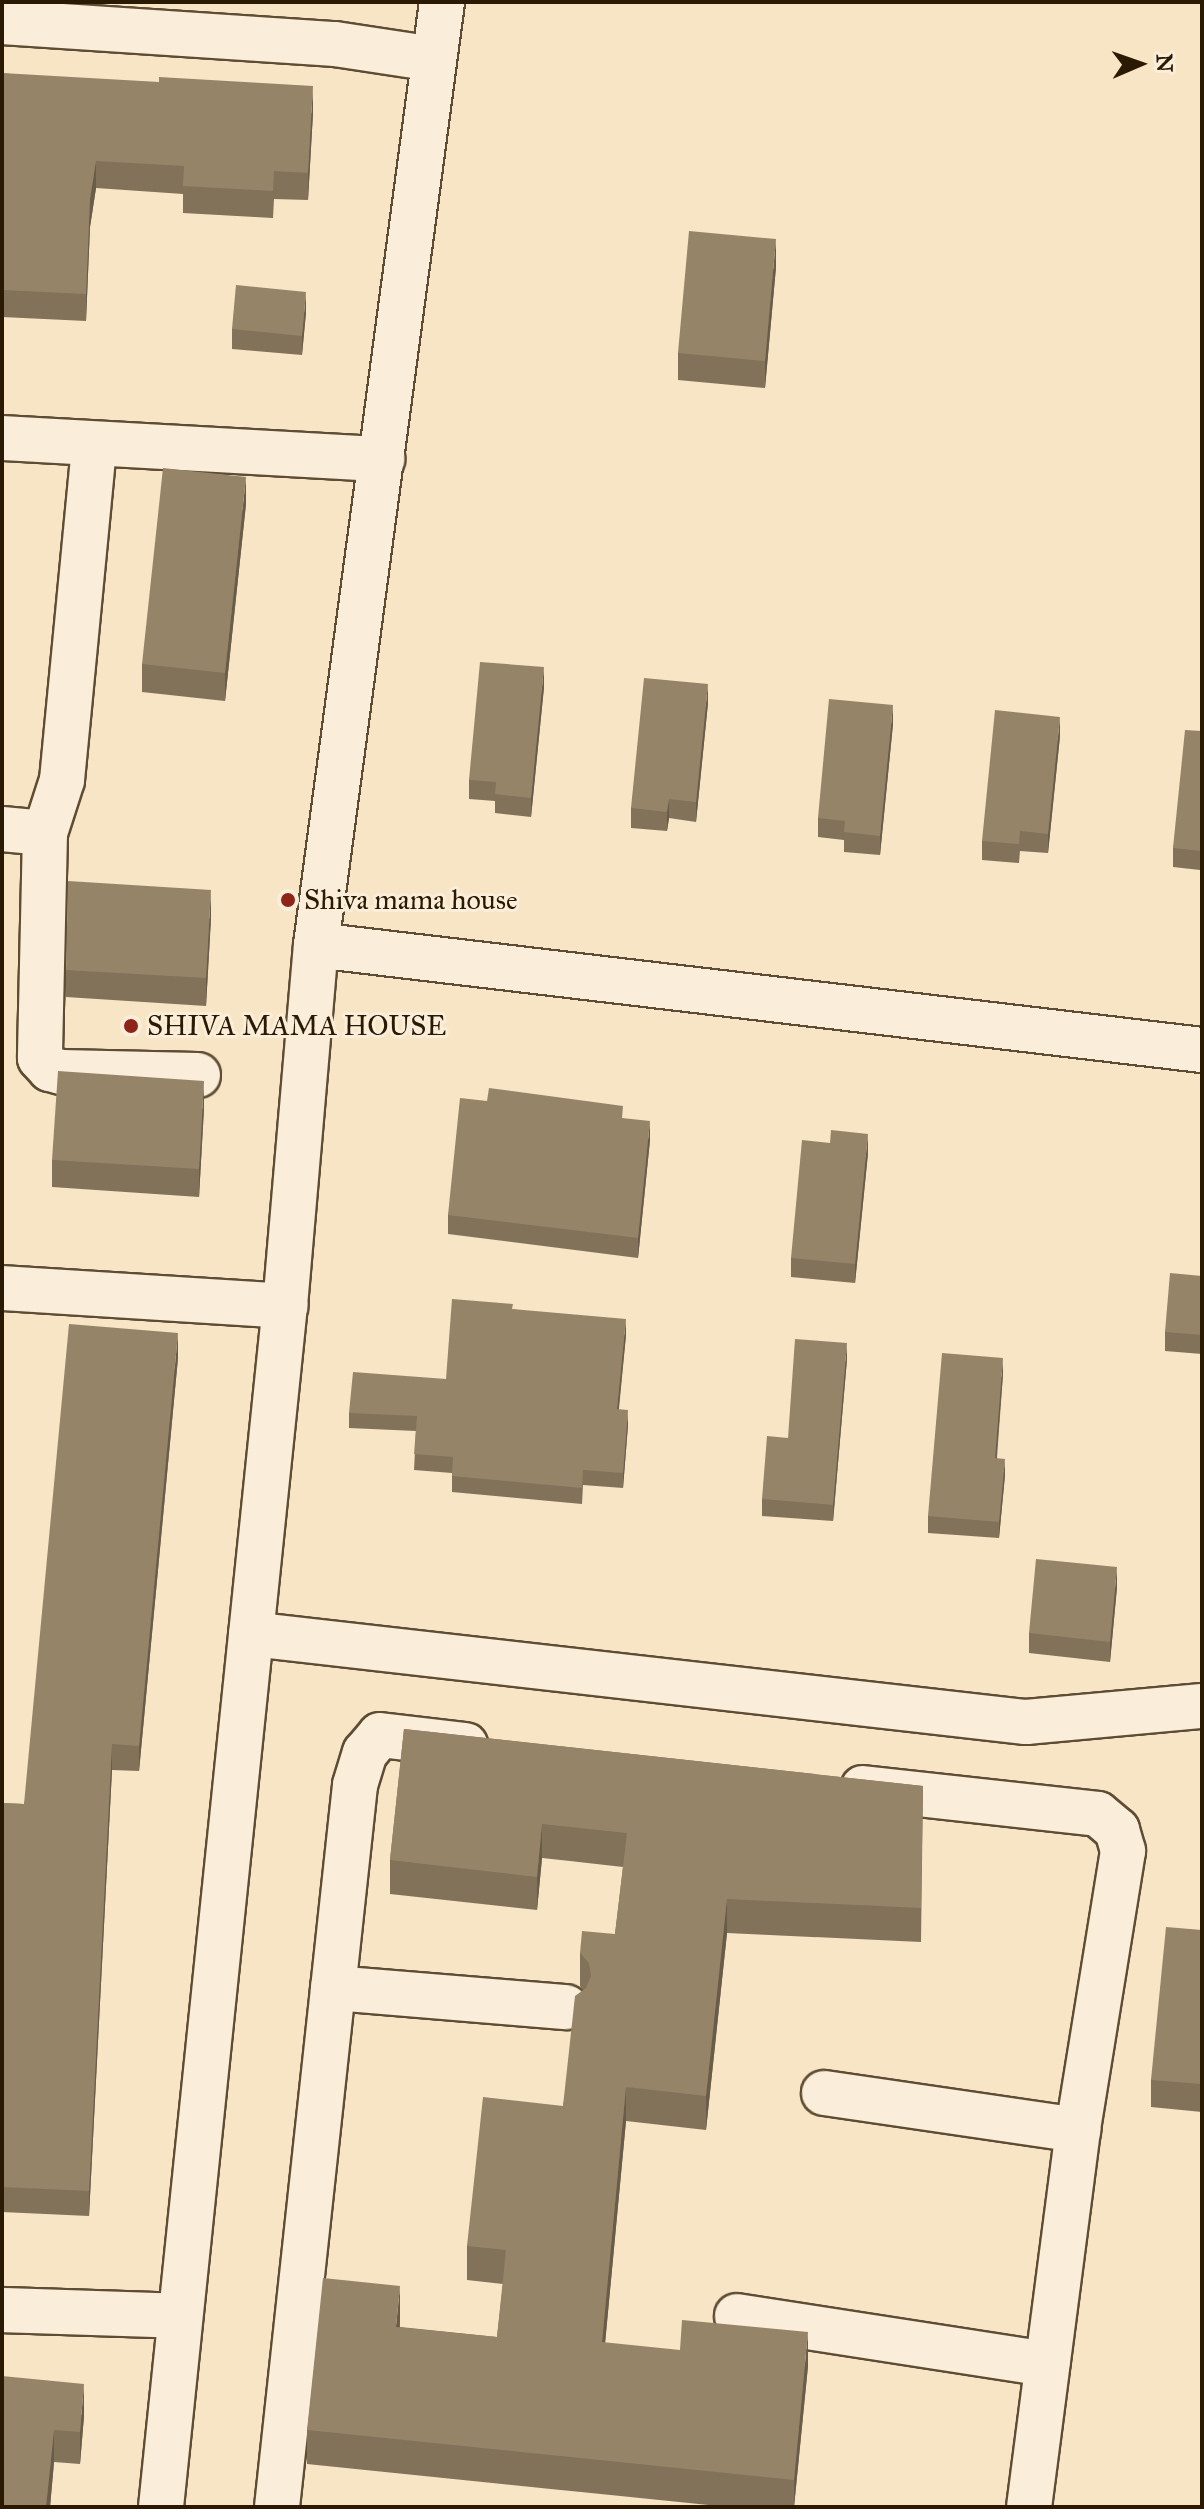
<!DOCTYPE html>
<html>
<head>
<meta charset="utf-8">
<style>
	body { margin:0 }
	#map { position:relative; width:1204px; height:2509px; overflow:hidden; background:#f8e5c6; font-family:"IM FELL Great Primer",serif }
	div>[style] { position:absolute }
	[style*='--x'] { left:calc(var(--x)*1px); top:calc(var(--y)*1px); width:calc(var(--w)*1px); rotate:calc(var(--a)*1deg) }
	.roads { filter:drop-shadow(2px 0 #5e4d34) drop-shadow(-2px 0 #5e4d34) drop-shadow(0 2px #5e4d34) drop-shadow(0 -2px #5e4d34) }
	.minor>* { height:44px; margin:-22px; padding:0 22px; transform-origin:22px; border-radius:22px; background:#faeeda }
	.wall>* { inset:0; background:#817259 }
	.shaded-wall>* { inset:0; background:#695c49 }
	.building>* { inset:0; background:#968468 }
	.dots>* { width:22px; height:22px; translate:-50% -50%; box-sizing:border-box; border:4px solid #faeeda; border-radius:50% }
	span { translate:-50% -50%; white-space:nowrap; text-align:center; line-height:1.15; -webkit-text-stroke:6px #faeeda; paint-order:stroke }
	.poi-label { font-size:28px; color:#2b1a03 }
	.left { translate:0 -50%; text-align:left }
	.frame { position:absolute; inset:0; border:4px solid #2b1a03; pointer-events:none }
	.north { position:absolute; left:1100px; top:24px; width:80px; height:80px; -webkit-text-stroke:6px #faeeda; paint-order:stroke; rotate:88deg; font-size:22px; font-weight:700; line-height:32px; text-align:center; color:#2b1a03 }
	.north::after { content:''; display:block; margin:auto; width:28px; height:36px; background:#2b1a03; clip-path:polygon(50% 0,100% 100%,50% 72%,0 100%) }
</style>
</head>
<body>
<div id="map">
	<div class="roads">
		<div class="minor">
			<i style="--x:2;--y:22;--w:334;--a:3.8"></i>
			<i style="--x:335;--y:44;--w:100;--a:8.6"></i>
			<i style="--x:2;--y:438;--w:381;--a:3.2"></i>
			<i style="--x:2;--y:829;--w:43;--a:5.3"></i>
			<i style="--x:45;--y:833;--w:56;--a:-72.2"></i>
			<i style="--x:62;--y:780;--w:337;--a:-84.5"></i>
			<i style="--x:45;--y:833;--w:225;--a:91.3"></i>
			<i style="--x:40;--y:1058;--w:15;--a:48"></i>
			<i style="--x:50;--y:1069;--w:11;--a:15"></i>
			<i style="--x:61;--y:1072;--w:137;--a:1.3"></i>
			<i style="--x:316;--y:945;--w:892;--a:6.76"></i>
			<i style="--x:2;--y:1288;--w:284;--a:3.6"></i>
			<i style="--x:251;--y:1634;--w:780;--a:6.48"></i>
			<i style="--x:1026;--y:1722;--w:177;--a:-5.2"></i>
			<i style="--x:863;--y:1788;--w:236;--a:6.3"></i>
			<i style="--x:1098;--y:1814;--w:25;--a:40"></i>
			<i style="--x:1117;--y:1830;--w:22;--a:74"></i>
			<i style="--x:1123;--y:1851;--w:283;--a:99.2"></i>
			<i style="--x:1078;--y:2130;--w:380;--a:97.4"></i>
			<i style="--x:333;--y:1988;--w:234;--a:4.7"></i>
			<i style="--x:824;--y:2093;--w:257;--a:8.3"></i>
			<i style="--x:2;--y:2310;--w:177;--a:1.9"></i>
			<i style="--x:737;--y:2316;--w:314;--a:8.8"></i>
			<i style="--x:161;--y:2507;--w:1207;--a:-84.11"></i>
			<i style="--x:285;--y:1306;--w:362;--a:-85.1"></i>
			<i style="--x:316;--y:945;--w:951;--a:-82.39"></i>
			<i style="--x:277;--y:2507;--w:726;--a:-83.83"></i>
			<i style="--x:355;--y:1785;--w:34;--a:-73"></i>
			<i style="--x:365;--y:1753;--w:23;--a:-50"></i>
			<i style="--x:380;--y:1735;--w:86;--a:6.7"></i>
		</div>
	</div>
	<div class="wall">
		<i style="clip-path:polygon(2px 73px,313px 113px,308px 200px,274px 199px,273px 218px,183px 213px,183px 194px,96px 188px,90px 227px,86px 321px,2px 317px)"></i>
		<i style="clip-path:polygon(776px 267px,765px 388px,678px 380px,678px 353px)"></i>
		<i style="clip-path:polygon(306px 312px,302px 355px,232px 349px,232px 329px)"></i>
		<i style="clip-path:polygon(246px 504px,225px 701px,142px 692px,142px 664px)"></i>
		<i style="clip-path:polygon(544px 687px,531px 817px,495px 813px,495px 801px,469px 799px,469px 780px)"></i>
		<i style="clip-path:polygon(708px 703px,696px 822px,669px 818px,667px 831px,631px 828px,631px 808px)"></i>
		<i style="clip-path:polygon(893px 724px,880px 855px,844px 852px,844px 840px,818px 837px,818px 818px)"></i>
		<i style="clip-path:polygon(1202px 731px,1202px 882px,1200px 882px,1200px 870px,1173px 867px,1173px 848px)"></i>
		<i style="clip-path:polygon(1060px 736px,1048px 853px,1020px 851px,1019px 863px,982px 860px,982px 841px)"></i>
		<i style="clip-path:polygon(211px 918px,206px 1006px,66px 997px,66px 970px)"></i>
		<i style="clip-path:polygon(204px 1108px,199px 1197px,52px 1187px,52px 1160px)"></i>
		<i style="clip-path:polygon(623px 1118px,650px 1140px,638px 1258px,448px 1234px,448px 1215px)"></i>
		<i style="clip-path:polygon(868px 1153px,855px 1283px,791px 1277px,791px 1258px)"></i>
		<i style="clip-path:polygon(1202px 1276px,1202px 1354px,1165px 1351px,1165px 1332px)"></i>
		<i style="clip-path:polygon(513px 1309px,626px 1335px,619px 1409px,628px 1425px,623px 1488px,583px 1485px,582px 1504px,452px 1492px,452px 1473px,414px 1470px,416px 1431px,349px 1428px,349px 1413px,446px 1379px)"></i>
		<i style="clip-path:polygon(178px 1358px,139px 1771px,112px 1770px,89px 2216px,2px 2212px,2px 1803px,24px 1804px)"></i>
		<i style="clip-path:polygon(847px 1359px,833px 1521px,762px 1516px,762px 1499px,788px 1438px)"></i>
		<i style="clip-path:polygon(1003px 1374px,997px 1458px,1005px 1475px,999px 1538px,928px 1533px,928px 1516px)"></i>
		<i style="clip-path:polygon(1117px 1587px,1110px 1662px,1029px 1653px,1029px 1633px)"></i>
		<i style="clip-path:polygon(404px 1729px,923px 1786px,921px 1942px,727px 1933px,706px 2130px,626px 2121px,605px 2343px,808px 2366px,794px 2507px,728px 2507px,307px 2464px,307px 2430px,400px 2320px,400px 2327px,497px 2337px,503px 2284px,467px 2280px,467px 2246px,563px 2106px,583px 1990px,580px 1986px,580px 1953px,615px 1934px,623px 1867px,542px 1858px,537px 1910px,390px 1894px,390px 1860px)"></i>
		<i style="clip-path:polygon(1202px 1930px,1202px 2112px,1151px 2107px,1151px 2080px)"></i>
		<i style="clip-path:polygon(2px 2376px,84px 2416px,80px 2464px,54px 2462px,50px 2507px,2px 2507px)"></i>
	</div>
	<div class="shaded-wall">
		<i style="clip-path:polygon(313px 86px,313px 113px,308px 200px,308px 173px)"></i>
		<i style="clip-path:polygon(96px 161px,96px 188px,90px 227px,86px 321px,86px 294px,90px 199px)"></i>
		<i style="clip-path:polygon(776px 239px,776px 267px,765px 388px,765px 361px)"></i>
		<i style="clip-path:polygon(306px 292px,306px 312px,302px 355px,302px 336px)"></i>
		<i style="clip-path:polygon(246px 477px,246px 504px,225px 701px,225px 673px)"></i>
		<i style="clip-path:polygon(544px 667px,544px 687px,531px 817px,531px 798px)"></i>
		<i style="clip-path:polygon(708px 684px,708px 703px,696px 822px,696px 802px)"></i>
		<i style="clip-path:polygon(893px 705px,893px 724px,880px 855px,880px 836px)"></i>
		<i style="clip-path:polygon(1060px 717px,1060px 736px,1048px 853px,1048px 834px)"></i>
		<i style="clip-path:polygon(669px 799px,669px 818px,667px 831px,667px 812px)"></i>
		<i style="clip-path:polygon(211px 890px,211px 918px,206px 1006px,206px 978px)"></i>
		<i style="clip-path:polygon(204px 1081px,204px 1108px,199px 1197px,199px 1169px)"></i>
		<i style="clip-path:polygon(650px 1121px,650px 1140px,638px 1258px,638px 1238px)"></i>
		<i style="clip-path:polygon(868px 1134px,868px 1153px,855px 1283px,855px 1264px)"></i>
		<i style="clip-path:polygon(626px 1319px,626px 1335px,617px 1424px,617px 1409px)"></i>
		<i style="clip-path:polygon(178px 1333px,178px 1358px,139px 1771px,139px 1746px)"></i>
		<i style="clip-path:polygon(847px 1343px,847px 1359px,833px 1521px,833px 1505px)"></i>
		<i style="clip-path:polygon(1003px 1358px,1003px 1374px,995px 1474px,995px 1458px)"></i>
		<i style="clip-path:polygon(628px 1410px,628px 1425px,623px 1488px,623px 1473px)"></i>
		<i style="clip-path:polygon(1005px 1459px,1005px 1475px,999px 1538px,999px 1522px)"></i>
		<i style="clip-path:polygon(1117px 1567px,1117px 1587px,1110px 1662px,1110px 1642px)"></i>
		<i style="clip-path:polygon(112px 1744px,112px 1770px,89px 2216px,89px 2191px)"></i>
		<i style="clip-path:polygon(542px 1824px,542px 1858px,537px 1910px,537px 1877px)"></i>
		<i style="clip-path:polygon(727px 1899px,727px 1933px,706px 2130px,706px 2096px)"></i>
		<i style="clip-path:polygon(626px 2087px,626px 2121px,602px 2376px,602px 2342px)"></i>
		<i style="clip-path:polygon(400px 2286px,400px 2320px,396px 2361px,396px 2327px)"></i>
		<i style="clip-path:polygon(808px 2332px,808px 2366px,794px 2507px,794px 2480px)"></i>
		<i style="clip-path:polygon(84px 2384px,84px 2416px,80px 2464px,80px 2432px)"></i>
		<i style="clip-path:polygon(54px 2430px,54px 2462px,50px 2507px,46px 2507px)"></i>
	</div>
	<div class="building">
		<i style="clip-path:polygon(2px 73px,159px 82px,159px 77px,313px 86px,308px 173px,274px 171px,273px 191px,183px 186px,184px 166px,96px 161px,90px 199px,86px 294px,2px 290px)"></i>
		<i style="clip-path:polygon(689px 231px,776px 239px,765px 361px,678px 353px)"></i>
		<i style="clip-path:polygon(236px 285px,306px 292px,302px 336px,232px 329px)"></i>
		<i style="clip-path:polygon(163px 468px,246px 477px,225px 673px,142px 664px)"></i>
		<i style="clip-path:polygon(480px 662px,544px 667px,531px 798px,495px 794px,496px 782px,469px 780px)"></i>
		<i style="clip-path:polygon(644px 678px,708px 684px,696px 802px,669px 799px,667px 812px,631px 808px)"></i>
		<i style="clip-path:polygon(829px 699px,893px 705px,880px 836px,844px 832px,845px 821px,818px 818px)"></i>
		<i style="clip-path:polygon(995px 710px,1060px 717px,1048px 834px,1020px 831px,1019px 844px,982px 841px)"></i>
		<i style="clip-path:polygon(1185px 730px,1202px 731px,1202px 863px,1200px 862px,1201px 851px,1173px 848px)"></i>
		<i style="clip-path:polygon(68px 881px,211px 890px,206px 978px,66px 970px)"></i>
		<i style="clip-path:polygon(58px 1071px,204px 1081px,199px 1169px,52px 1160px)"></i>
		<i style="clip-path:polygon(489px 1088px,623px 1106px,622px 1118px,650px 1121px,638px 1238px,448px 1215px,460px 1098px,487px 1101px)"></i>
		<i style="clip-path:polygon(831px 1130px,868px 1134px,855px 1264px,791px 1258px,802px 1140px,830px 1143px)"></i>
		<i style="clip-path:polygon(1170px 1273px,1202px 1276px,1202px 1335px,1165px 1332px)"></i>
		<i style="clip-path:polygon(452px 1299px,513px 1304px,512px 1309px,626px 1319px,617px 1409px,628px 1410px,623px 1473px,583px 1470px,582px 1488px,452px 1476px,453px 1457px,414px 1454px,417px 1416px,349px 1413px,353px 1372px,446px 1379px)"></i>
		<i style="clip-path:polygon(69px 1324px,178px 1333px,139px 1746px,112px 1744px,89px 2191px,2px 2187px,2px 1803px,24px 1804px)"></i>
		<i style="clip-path:polygon(795px 1339px,847px 1343px,833px 1505px,762px 1499px,767px 1436px,788px 1438px)"></i>
		<i style="clip-path:polygon(942px 1353px,1003px 1358px,995px 1458px,1005px 1459px,999px 1522px,928px 1516px)"></i>
		<i style="clip-path:polygon(1036px 1559px,1117px 1567px,1110px 1642px,1029px 1633px)"></i>
		<i style="clip-path:polygon(404px 1729px,923px 1786px,921px 1908px,727px 1899px,706px 2096px,626px 2087px,602px 2342px,680px 2350px,682px 2320px,808px 2332px,794px 2480px,307px 2430px,323px 2278px,400px 2286px,396px 2327px,497px 2337px,506px 2250px,467px 2246px,483px 2097px,563px 2106px,575px 1996px,586px 1988px,591px 1976px,589px 1963px,580px 1953px,582px 1931px,615px 1934px,627px 1833px,542px 1824px,537px 1877px,390px 1860px)"></i>
		<i style="clip-path:polygon(1166px 1927px,1202px 1930px,1202px 2084px,1151px 2080px)"></i>
		<i style="clip-path:polygon(2px 2376px,84px 2384px,80px 2432px,54px 2430px,46px 2507px,2px 2507px)"></i>
	</div>
	<div class="dots">
		<i style="left:288px;top:900px;background:#8f2418"></i>
		<i style="left:131px;top:1026px;background:#8f2418"></i>
	</div>
	<div class="poi-label">
		<span class="left" style="left:304px;top:900px">Shiva mama house</span>
		<span class="left" style="left:147px;top:1026px">SHIVA MAMA HOUSE</span>
	</div>
	<div class="frame"></div>
	<div class="north">N</div>
</div>
</body>
</html>
